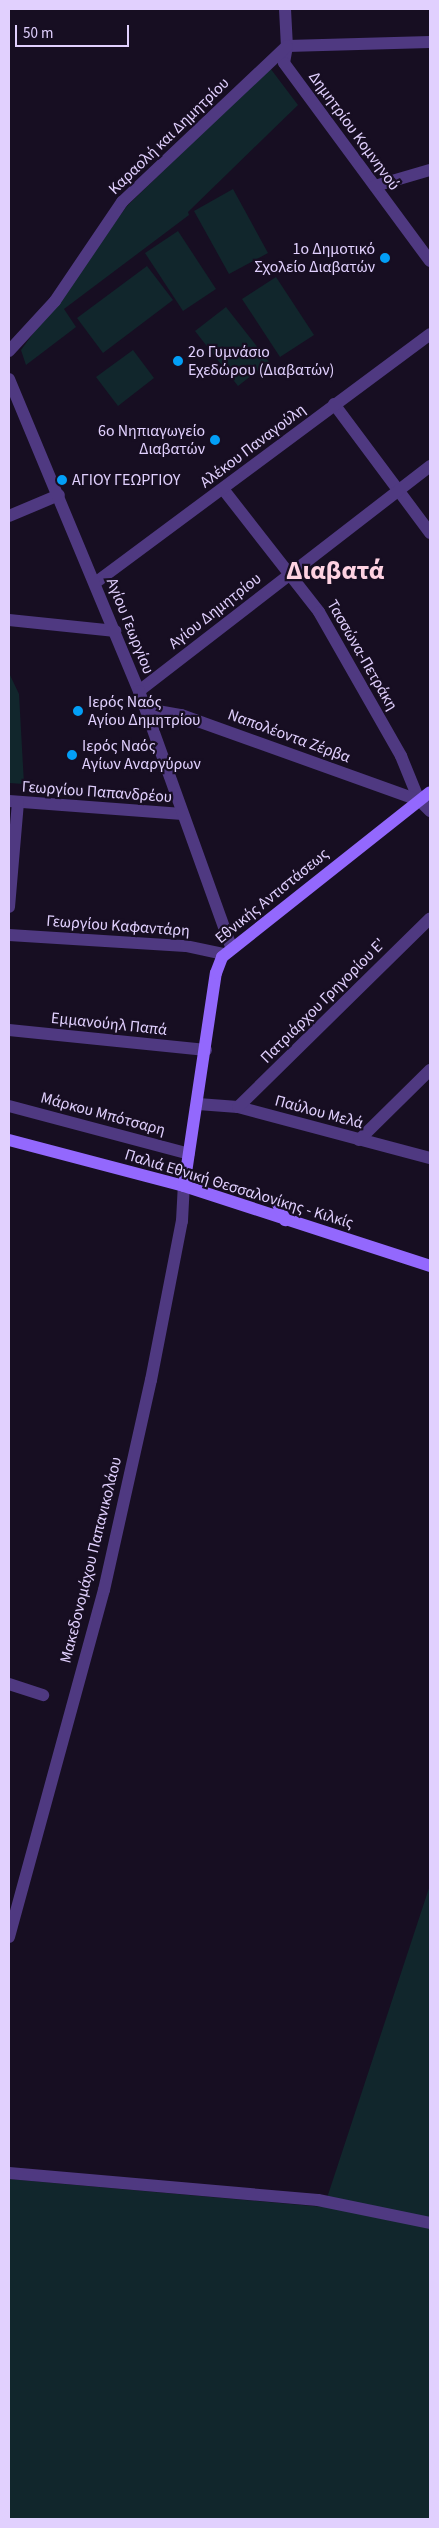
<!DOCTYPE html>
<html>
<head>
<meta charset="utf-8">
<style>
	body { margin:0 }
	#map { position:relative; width:439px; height:2528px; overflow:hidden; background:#170e22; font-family:"Source Sans 3",sans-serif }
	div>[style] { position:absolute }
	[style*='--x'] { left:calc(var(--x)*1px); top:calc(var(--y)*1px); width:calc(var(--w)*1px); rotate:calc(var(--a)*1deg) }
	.green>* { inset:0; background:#11262c }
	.minor>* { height:12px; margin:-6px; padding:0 6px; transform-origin:6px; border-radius:6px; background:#4f3981 }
	.tertiary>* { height:12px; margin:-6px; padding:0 6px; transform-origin:6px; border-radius:6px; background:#4f3981 }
	.secondary>* { height:12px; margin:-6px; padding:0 6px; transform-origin:6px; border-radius:6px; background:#9368fd }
	.dots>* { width:14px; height:14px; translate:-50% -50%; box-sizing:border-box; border:2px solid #170e22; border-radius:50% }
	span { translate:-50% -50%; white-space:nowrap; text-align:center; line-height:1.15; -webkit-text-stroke:4.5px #170e22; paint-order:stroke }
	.street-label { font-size:16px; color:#e1d0fe }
	.poi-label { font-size:16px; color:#e1d0fe }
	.right { translate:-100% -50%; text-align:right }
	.left { translate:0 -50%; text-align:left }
	.town-label { font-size:26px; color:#fed2e2; font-weight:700 }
	.frame { position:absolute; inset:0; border:10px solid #e1d0fe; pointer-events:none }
	.scale { position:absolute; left:15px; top:25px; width:114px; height:22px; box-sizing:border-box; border:2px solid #e1d0fe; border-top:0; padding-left:6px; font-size:15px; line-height:18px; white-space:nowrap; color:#e1d0fe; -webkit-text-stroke:4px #170e22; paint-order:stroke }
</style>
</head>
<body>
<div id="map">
	<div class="green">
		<i style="clip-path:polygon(270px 68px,298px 105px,188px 212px,189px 215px,64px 309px,76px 327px,26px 365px,21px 350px,127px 206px)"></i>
		<i style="clip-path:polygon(233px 189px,268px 253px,229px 274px,194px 211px)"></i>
		<i style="clip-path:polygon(178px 231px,216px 289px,183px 311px,145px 253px)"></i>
		<i style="clip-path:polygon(147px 266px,173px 300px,103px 353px,77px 318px)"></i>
		<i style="clip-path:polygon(276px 277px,314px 335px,280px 357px,242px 299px)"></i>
		<i style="clip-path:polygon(226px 307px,269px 362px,238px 386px,195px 331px)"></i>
		<i style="clip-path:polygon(133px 350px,154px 378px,118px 406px,96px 377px)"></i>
		<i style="clip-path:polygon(9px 673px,19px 694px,24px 784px,9px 783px)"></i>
		<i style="clip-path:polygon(430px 1885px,430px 2519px,9px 2519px,9px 2179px,324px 2207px)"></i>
	</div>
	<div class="minor">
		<i style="--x:285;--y:9;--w:37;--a:87"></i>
		<i style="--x:287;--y:46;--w:17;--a:100"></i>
		<i style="--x:284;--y:63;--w:246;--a:53.6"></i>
		<i style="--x:287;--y:46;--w:143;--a:-1.6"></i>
		<i style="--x:375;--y:186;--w:57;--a:-16.2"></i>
		<i style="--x:9;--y:351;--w:68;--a:-47.4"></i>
		<i style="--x:55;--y:301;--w:120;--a:-55.9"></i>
		<i style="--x:122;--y:202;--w:227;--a:-43.4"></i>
		<i style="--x:334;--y:404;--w:161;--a:53.3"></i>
		<i style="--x:223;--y:489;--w:156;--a:52"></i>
		<i style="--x:319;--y:612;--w:166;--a:60.3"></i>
		<i style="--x:401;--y:756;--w:48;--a:67.8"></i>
		<i style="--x:9;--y:516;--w:54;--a:-22.8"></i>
		<i style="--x:95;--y:583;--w:417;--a:-36.6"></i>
		<i style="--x:9;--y:620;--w:107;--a:5.9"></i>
		<i style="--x:139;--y:691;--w:368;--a:-37.7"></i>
		<i style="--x:146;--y:709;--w:36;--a:10"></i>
		<i style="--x:181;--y:715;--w:253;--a:19.7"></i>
		<i style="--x:419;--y:800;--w:16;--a:45"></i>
		<i style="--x:9;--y:801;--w:174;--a:4.3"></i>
		<i style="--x:9;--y:907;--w:105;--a:-85.1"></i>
		<i style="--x:9;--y:935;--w:177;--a:3.6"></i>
		<i style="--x:186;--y:946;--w:39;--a:12"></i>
		<i style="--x:9;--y:1030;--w:198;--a:5.8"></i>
		<i style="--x:198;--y:1104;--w:40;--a:4.3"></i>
		<i style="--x:238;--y:1107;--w:199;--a:14.9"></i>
		<i style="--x:9;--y:1106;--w:186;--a:14.9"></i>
		<i style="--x:238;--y:1107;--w:269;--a:-44.5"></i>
		<i style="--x:359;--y:1140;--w:100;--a:-44.6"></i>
		<i style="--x:9;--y:1684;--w:36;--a:18"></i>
		<i style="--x:9;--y:2173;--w:310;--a:5"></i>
		<i style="--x:318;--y:2200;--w:114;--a:11.6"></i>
	</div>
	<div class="tertiary">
		<i style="--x:9;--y:379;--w:338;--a:67.4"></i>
		<i style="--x:139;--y:691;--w:272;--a:70.2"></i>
		<i style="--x:9;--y:1937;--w:360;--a:-74.7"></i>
		<i style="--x:104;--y:1590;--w:215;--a:-77.4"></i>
		<i style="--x:151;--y:1380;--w:162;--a:-79"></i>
		<i style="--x:182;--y:1221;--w:35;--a:-87"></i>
	</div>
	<div class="secondary">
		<i style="--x:9;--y:1140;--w:181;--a:14.7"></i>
		<i style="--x:184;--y:1186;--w:259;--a:18"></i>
		<i style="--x:184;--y:1186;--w:215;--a:-81.5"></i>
		<i style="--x:216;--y:973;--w:17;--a:-69"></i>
		<i style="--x:222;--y:957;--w:265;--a:-38.4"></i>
		<i style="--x:277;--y:1202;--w:20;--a:66"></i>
	</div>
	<div class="dots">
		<i style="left:385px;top:258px;background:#039ff7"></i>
		<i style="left:178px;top:361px;background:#039ff7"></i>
		<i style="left:215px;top:440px;background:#039ff7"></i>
		<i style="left:62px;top:480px;background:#039ff7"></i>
		<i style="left:78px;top:711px;background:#039ff7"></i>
		<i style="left:72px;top:755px;background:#039ff7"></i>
	</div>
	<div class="street-label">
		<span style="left:354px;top:131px;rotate:54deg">Δημητρίου Κομνηνού</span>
		<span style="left:169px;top:136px;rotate:-44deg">Καραολή και Δημητρίου</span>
		<span style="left:253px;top:446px;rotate:-37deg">Αλέκου Παναγούλη</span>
		<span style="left:215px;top:611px;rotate:-38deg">Αγίου Δημητρίου</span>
		<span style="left:130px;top:626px;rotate:68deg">Αγίου Γεωργίου</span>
		<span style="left:362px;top:655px;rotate:60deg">Τασσώνα-Πετράκη</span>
		<span style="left:289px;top:736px;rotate:20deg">Ναπολέοντα Ζέρβα</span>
		<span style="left:97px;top:792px;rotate:4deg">Γεωργίου Παπανδρέου</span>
		<span style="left:272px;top:896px;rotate:-39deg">Εθνικής Αντιστάσεως</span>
		<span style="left:118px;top:926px;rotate:4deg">Γεωργίου Καφαντάρη</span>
		<span style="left:323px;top:1001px;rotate:-45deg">Πατριάρχου Γρηγορίου Ε'</span>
		<span style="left:109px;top:1024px;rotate:6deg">Εμμανούηλ Παπά</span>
		<span style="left:319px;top:1112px;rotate:15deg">Παύλου Μελά</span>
		<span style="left:103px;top:1114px;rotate:15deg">Μάρκου Μπότσαρη</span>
		<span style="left:239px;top:1189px;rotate:17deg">Παλιά Εθνική Θεσσαλονίκης - Κιλκίς</span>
		<span style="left:91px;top:1560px;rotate:-76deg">Μακεδονομάχου Παπανικολάου</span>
	</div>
	<div class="poi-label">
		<span class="right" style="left:375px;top:258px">1ο Δημοτικό<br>Σχολείο Διαβατών</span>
		<span class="left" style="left:188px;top:361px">2ο Γυμνάσιο<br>Εχεδώρου (Διαβατών)</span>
		<span class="right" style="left:205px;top:440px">6ο Νηπιαγωγείο<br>Διαβατών</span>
		<span class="left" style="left:72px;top:480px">ΑΓΙΟΥ ΓΕΩΡΓΙΟΥ</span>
		<span class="left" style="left:88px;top:711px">Ιερός Ναός<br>Αγίου Δημητρίου</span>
		<span class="left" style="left:82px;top:755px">Ιερός Ναός<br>Αγίων Αναργύρων</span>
	</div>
	<div class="town-label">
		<span style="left:335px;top:571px">Διαβατά</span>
	</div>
	<div class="frame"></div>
	<div class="scale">50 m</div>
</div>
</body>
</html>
